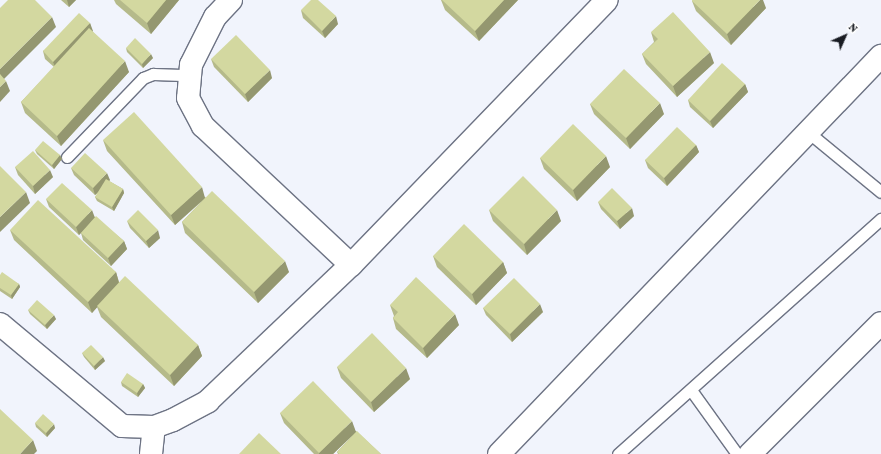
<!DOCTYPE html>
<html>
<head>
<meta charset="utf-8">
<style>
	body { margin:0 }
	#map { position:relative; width:881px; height:454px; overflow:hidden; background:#f1f4fc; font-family:"Crimson Pro",serif }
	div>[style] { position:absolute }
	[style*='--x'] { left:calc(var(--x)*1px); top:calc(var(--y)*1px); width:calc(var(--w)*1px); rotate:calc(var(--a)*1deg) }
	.roads { filter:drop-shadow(1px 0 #6d7384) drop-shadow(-1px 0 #6d7384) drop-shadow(0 1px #6d7384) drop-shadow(0 -1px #6d7384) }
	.service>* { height:11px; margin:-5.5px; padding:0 5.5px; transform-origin:5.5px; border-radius:5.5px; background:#fff }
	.minor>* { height:22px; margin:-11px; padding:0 11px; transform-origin:11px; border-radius:11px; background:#fff }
	.secondary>* { height:22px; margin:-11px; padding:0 11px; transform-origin:11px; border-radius:11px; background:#fff }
	.primary>* { height:22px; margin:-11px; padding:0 11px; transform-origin:11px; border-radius:11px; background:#fff }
	.wall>* { inset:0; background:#b5ba8a }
	.shaded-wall>* { inset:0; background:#949770 }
	.building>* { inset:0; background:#d3d8a0 }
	span { translate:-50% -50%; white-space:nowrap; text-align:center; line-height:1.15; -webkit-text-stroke:3.5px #fff; paint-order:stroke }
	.north { position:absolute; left:825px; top:16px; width:40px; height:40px; -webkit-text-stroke:3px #fff; paint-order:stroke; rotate:45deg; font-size:11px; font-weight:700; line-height:16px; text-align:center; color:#191c23 }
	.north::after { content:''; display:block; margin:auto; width:14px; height:18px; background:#191c23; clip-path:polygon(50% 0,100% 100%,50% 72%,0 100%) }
</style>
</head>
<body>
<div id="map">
	<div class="roads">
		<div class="service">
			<i style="--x:808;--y:132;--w:94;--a:39.4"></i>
			<i style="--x:67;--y:157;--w:110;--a:-46.1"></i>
			<i style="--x:143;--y:78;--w:11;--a:-22"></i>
			<i style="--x:153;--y:74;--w:37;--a:2"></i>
			<i style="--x:691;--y:390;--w:79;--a:54.3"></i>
			<i style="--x:618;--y:454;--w:353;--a:-41.8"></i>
		</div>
		<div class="minor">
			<i style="--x:231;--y:0;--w:23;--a:133"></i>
			<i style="--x:215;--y:17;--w:54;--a:116.6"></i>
			<i style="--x:191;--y:65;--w:33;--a:95"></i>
			<i style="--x:188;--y:98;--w:32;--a:62"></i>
			<i style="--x:203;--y:126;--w:203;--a:43.2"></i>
			<i style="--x:0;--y:324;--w:159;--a:39.9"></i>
			<i style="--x:122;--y:426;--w:32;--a:2"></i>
			<i style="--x:154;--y:427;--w:20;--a:-20"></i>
			<i style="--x:173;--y:420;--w:40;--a:-28"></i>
			<i style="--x:208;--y:401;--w:197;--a:-43.6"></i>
			<i style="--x:351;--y:265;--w:368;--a:-46"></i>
			<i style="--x:151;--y:454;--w:27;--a:-84"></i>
		</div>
		<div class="secondary">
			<i style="--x:499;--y:454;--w:552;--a:-46.18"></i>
		</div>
		<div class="primary">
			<i style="--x:750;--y:454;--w:185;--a:-45"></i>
		</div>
	</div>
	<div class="wall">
		<i style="clip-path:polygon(61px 0,76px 0,69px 7px)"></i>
		<i style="clip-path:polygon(114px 0,179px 0,151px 34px,116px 4px)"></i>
		<i style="clip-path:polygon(441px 0,518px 0,479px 41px,445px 10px)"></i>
		<i style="clip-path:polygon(692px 1px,766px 8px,731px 45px,696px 11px)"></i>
		<i style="clip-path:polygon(301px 10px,338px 24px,325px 38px,303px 18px)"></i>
		<i style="clip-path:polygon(90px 23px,92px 31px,129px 72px,61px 146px,25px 113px,21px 102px,54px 67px,45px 59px,43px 51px)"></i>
		<i style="clip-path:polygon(651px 32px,714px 63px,677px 97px,646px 64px,642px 54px,654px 42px)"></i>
		<i style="clip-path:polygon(126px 48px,153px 58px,143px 68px,127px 52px)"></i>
		<i style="clip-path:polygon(211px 59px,272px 78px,248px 102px,214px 67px)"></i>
		<i style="clip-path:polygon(745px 84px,748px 92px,713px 128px,690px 107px,688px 100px)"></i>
		<i style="clip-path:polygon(590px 104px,664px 114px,630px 149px,594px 114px)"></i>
		<i style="clip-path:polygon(103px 140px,205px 197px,289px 272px,258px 303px,185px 233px,182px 222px,202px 201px,175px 225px,107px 151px)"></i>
		<i style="clip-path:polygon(696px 145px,699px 152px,667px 186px,648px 168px,645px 160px)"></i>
		<i style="clip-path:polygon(35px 150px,60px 155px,62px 159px,54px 169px,37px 154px)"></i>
		<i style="clip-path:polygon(540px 158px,610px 167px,577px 201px,544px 169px)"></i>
		<i style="clip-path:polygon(15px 167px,53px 177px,35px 194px,18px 175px)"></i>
		<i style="clip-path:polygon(71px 168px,110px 180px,109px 181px,123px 189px,124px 193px,114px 211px,97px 201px,95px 197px,98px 193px,95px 195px,74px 175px)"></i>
		<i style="clip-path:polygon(46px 199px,95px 217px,124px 241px,127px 249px,111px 266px,83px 240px,81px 233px,79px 235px,49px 207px)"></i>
		<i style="clip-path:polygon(598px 202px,634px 216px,620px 229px,601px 209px)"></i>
		<i style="clip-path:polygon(489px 210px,561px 221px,527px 255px,493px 221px)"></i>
		<i style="clip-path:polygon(127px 221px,160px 238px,149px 248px,130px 228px)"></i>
		<i style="clip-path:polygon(10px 230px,116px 272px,119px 282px,198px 345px,202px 356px,174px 386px,101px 317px,97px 307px,92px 313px,14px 240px)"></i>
		<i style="clip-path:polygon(433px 256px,503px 262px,507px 273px,476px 305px,437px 267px)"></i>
		<i style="clip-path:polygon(0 275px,19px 284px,20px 287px,12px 299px,0 291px)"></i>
		<i style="clip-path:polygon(390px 305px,459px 325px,427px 358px,396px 329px,393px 318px,394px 316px)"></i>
		<i style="clip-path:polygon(483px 308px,543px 312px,512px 342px,486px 315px)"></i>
		<i style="clip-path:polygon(28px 310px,56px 319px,47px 329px,30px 314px)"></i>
		<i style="clip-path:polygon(82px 353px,105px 361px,95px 370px,84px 357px)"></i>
		<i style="clip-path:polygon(337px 367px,410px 379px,374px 412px,341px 378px)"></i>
		<i style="clip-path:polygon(121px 382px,143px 384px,145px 388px,138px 397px,122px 386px)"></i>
		<i style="clip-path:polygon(280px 413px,356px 431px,381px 454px,338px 454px,337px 452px,353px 435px,333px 454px,314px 454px,284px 423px)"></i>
		<i style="clip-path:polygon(35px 423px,55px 428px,47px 437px,36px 427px)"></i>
	</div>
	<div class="shaded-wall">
		<i style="clip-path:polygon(67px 0,76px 0,69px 7px)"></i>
		<i style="clip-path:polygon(166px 0,179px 0,151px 34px,147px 23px)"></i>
		<i style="clip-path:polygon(504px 0,518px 0,479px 41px,475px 31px)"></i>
		<i style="clip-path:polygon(760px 0,763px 0,766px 8px,731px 45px,727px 34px)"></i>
		<i style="clip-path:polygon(336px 16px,338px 24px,325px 38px,322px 31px)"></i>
		<i style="clip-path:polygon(52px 17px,56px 27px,1px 82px,0 79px,0 69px)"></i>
		<i style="clip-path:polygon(90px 23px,93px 31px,56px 69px,53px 62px)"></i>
		<i style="clip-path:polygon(710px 52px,714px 63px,677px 97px,673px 86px)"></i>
		<i style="clip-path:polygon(151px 54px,153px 58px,143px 68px,142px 64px)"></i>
		<i style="clip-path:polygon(125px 61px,129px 72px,61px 146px,57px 136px)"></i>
		<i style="clip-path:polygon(270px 70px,272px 78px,248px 102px,245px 94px)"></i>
		<i style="clip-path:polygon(6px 81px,10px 91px,0 102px,0 87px)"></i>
		<i style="clip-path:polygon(745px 84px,748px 92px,713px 128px,710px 121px)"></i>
		<i style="clip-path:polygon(660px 103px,664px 114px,630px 149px,626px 138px)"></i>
		<i style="clip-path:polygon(696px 145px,699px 152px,667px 186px,664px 178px)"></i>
		<i style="clip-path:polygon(60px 155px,62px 159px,54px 169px,52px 165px)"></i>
		<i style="clip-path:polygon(606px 156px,610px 167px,577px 201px,573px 190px)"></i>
		<i style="clip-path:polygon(50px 170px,53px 177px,35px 194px,33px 186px)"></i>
		<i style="clip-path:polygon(107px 173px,110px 180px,95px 195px,93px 188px)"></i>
		<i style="clip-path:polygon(202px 187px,205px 198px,175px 225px,171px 215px)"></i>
		<i style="clip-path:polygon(123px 189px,124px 193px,114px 211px,112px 207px)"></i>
		<i style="clip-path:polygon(26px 192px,30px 203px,0 232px,0 217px)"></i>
		<i style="clip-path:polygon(632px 208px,634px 216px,620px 229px,617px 221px)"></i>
		<i style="clip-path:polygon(92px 210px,95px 218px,79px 235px,76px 227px)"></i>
		<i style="clip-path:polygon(557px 210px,561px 221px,527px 255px,524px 244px)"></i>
		<i style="clip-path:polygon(158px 230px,160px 238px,149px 248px,146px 241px)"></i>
		<i style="clip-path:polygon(124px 241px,127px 249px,111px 266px,108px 258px)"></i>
		<i style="clip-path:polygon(285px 261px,289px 272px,258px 303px,254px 292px)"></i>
		<i style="clip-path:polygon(503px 262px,507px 273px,476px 305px,472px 294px)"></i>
		<i style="clip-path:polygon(116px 272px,119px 283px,92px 313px,88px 302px)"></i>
		<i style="clip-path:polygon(19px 284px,20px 287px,12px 299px,11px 295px)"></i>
		<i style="clip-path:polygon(540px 304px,543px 312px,512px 342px,510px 334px)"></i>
		<i style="clip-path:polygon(455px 314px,459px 325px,427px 358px,423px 348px)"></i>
		<i style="clip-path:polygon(54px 315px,56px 319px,47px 329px,45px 325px)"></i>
		<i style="clip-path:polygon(198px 345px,202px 356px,174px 386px,170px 375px)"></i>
		<i style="clip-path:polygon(103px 357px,105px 361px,95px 370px,94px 366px)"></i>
		<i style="clip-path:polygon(406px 368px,410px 379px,374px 412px,371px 402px)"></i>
		<i style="clip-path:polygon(143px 384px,145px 388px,138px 397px,137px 393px)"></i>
		<i style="clip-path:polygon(352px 421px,356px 432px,333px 454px,319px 454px,319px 453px)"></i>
		<i style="clip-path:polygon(54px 424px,55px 428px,47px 437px,46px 433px)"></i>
		<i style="clip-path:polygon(33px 440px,37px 451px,34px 454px,20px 454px)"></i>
	</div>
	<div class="building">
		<i style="clip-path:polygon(8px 0,35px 0,52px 17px,0 69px,0 8px)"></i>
		<i style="clip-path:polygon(120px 0,166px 0,147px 23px)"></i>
		<i style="clip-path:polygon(311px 0,318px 0,336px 16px,322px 31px,301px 10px)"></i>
		<i style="clip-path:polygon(442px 0,504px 0,475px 31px)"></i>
		<i style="clip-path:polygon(692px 0,760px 0,727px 34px,692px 1px)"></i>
		<i style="clip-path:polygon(673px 12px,710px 52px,673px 86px,642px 54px,658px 39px,651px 32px)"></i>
		<i style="clip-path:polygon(79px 13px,90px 23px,53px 62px,43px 51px)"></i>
		<i style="clip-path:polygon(89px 28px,125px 61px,57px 136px,21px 102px)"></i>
		<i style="clip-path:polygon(236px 35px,270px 70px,245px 94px,211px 59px)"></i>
		<i style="clip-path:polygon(135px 38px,151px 54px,142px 64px,126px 48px)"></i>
		<i style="clip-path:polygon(722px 63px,745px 84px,710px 121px,688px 100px)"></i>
		<i style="clip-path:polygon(624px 69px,660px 103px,626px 138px,590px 104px)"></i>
		<i style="clip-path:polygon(0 74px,6px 81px,0 87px)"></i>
		<i style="clip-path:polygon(134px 112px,202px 187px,171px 215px,103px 140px)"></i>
		<i style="clip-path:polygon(573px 124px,606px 156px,573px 190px,540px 158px)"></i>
		<i style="clip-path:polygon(677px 127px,696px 145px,664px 178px,645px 160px)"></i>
		<i style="clip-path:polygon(43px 141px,60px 155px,52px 165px,35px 150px)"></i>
		<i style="clip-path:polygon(33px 151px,50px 170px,33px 186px,15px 167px)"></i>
		<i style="clip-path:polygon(85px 153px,107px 173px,93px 188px,71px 168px)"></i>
		<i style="clip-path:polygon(0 166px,26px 192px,0 217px)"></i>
		<i style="clip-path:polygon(523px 176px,557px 210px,524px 244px,489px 210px)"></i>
		<i style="clip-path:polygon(106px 179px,123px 189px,112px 207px,95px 197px)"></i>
		<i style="clip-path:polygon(62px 183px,92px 210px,76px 227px,46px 199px)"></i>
		<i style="clip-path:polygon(612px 188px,632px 208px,617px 221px,598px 202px)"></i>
		<i style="clip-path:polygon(212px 191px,285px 261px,254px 292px,182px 222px)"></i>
		<i style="clip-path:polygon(38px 200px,116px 272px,88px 302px,10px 230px)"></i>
		<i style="clip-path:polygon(138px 210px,158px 230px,146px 241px,127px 221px)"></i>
		<i style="clip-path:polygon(96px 216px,124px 241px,108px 258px,81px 233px)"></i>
		<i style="clip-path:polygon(464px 224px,503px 262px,472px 294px,433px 256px)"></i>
		<i style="clip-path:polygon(2px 272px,19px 284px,11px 295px,0 288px,0 275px)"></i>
		<i style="clip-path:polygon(125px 276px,198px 345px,170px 375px,97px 306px)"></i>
		<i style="clip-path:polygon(416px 277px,455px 314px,423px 348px,393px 318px,398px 312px,390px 305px)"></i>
		<i style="clip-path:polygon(514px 278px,540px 304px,510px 334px,483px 308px)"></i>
		<i style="clip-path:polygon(37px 300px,54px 315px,45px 325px,28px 310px)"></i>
		<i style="clip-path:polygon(372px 333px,406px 368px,371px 402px,337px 367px)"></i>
		<i style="clip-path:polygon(91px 345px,103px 357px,94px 366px,82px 353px)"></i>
		<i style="clip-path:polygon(127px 373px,143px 384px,137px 393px,121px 382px)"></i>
		<i style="clip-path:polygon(313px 381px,352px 421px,319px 453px,280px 413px)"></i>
		<i style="clip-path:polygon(0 409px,33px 440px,20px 454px,0 454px)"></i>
		<i style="clip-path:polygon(43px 414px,54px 424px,46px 433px,35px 423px)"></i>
		<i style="clip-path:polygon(357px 431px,381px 454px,339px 454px,337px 452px)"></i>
		<i style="clip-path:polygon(259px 433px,281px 454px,239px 454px)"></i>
	</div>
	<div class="north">N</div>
</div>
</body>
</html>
